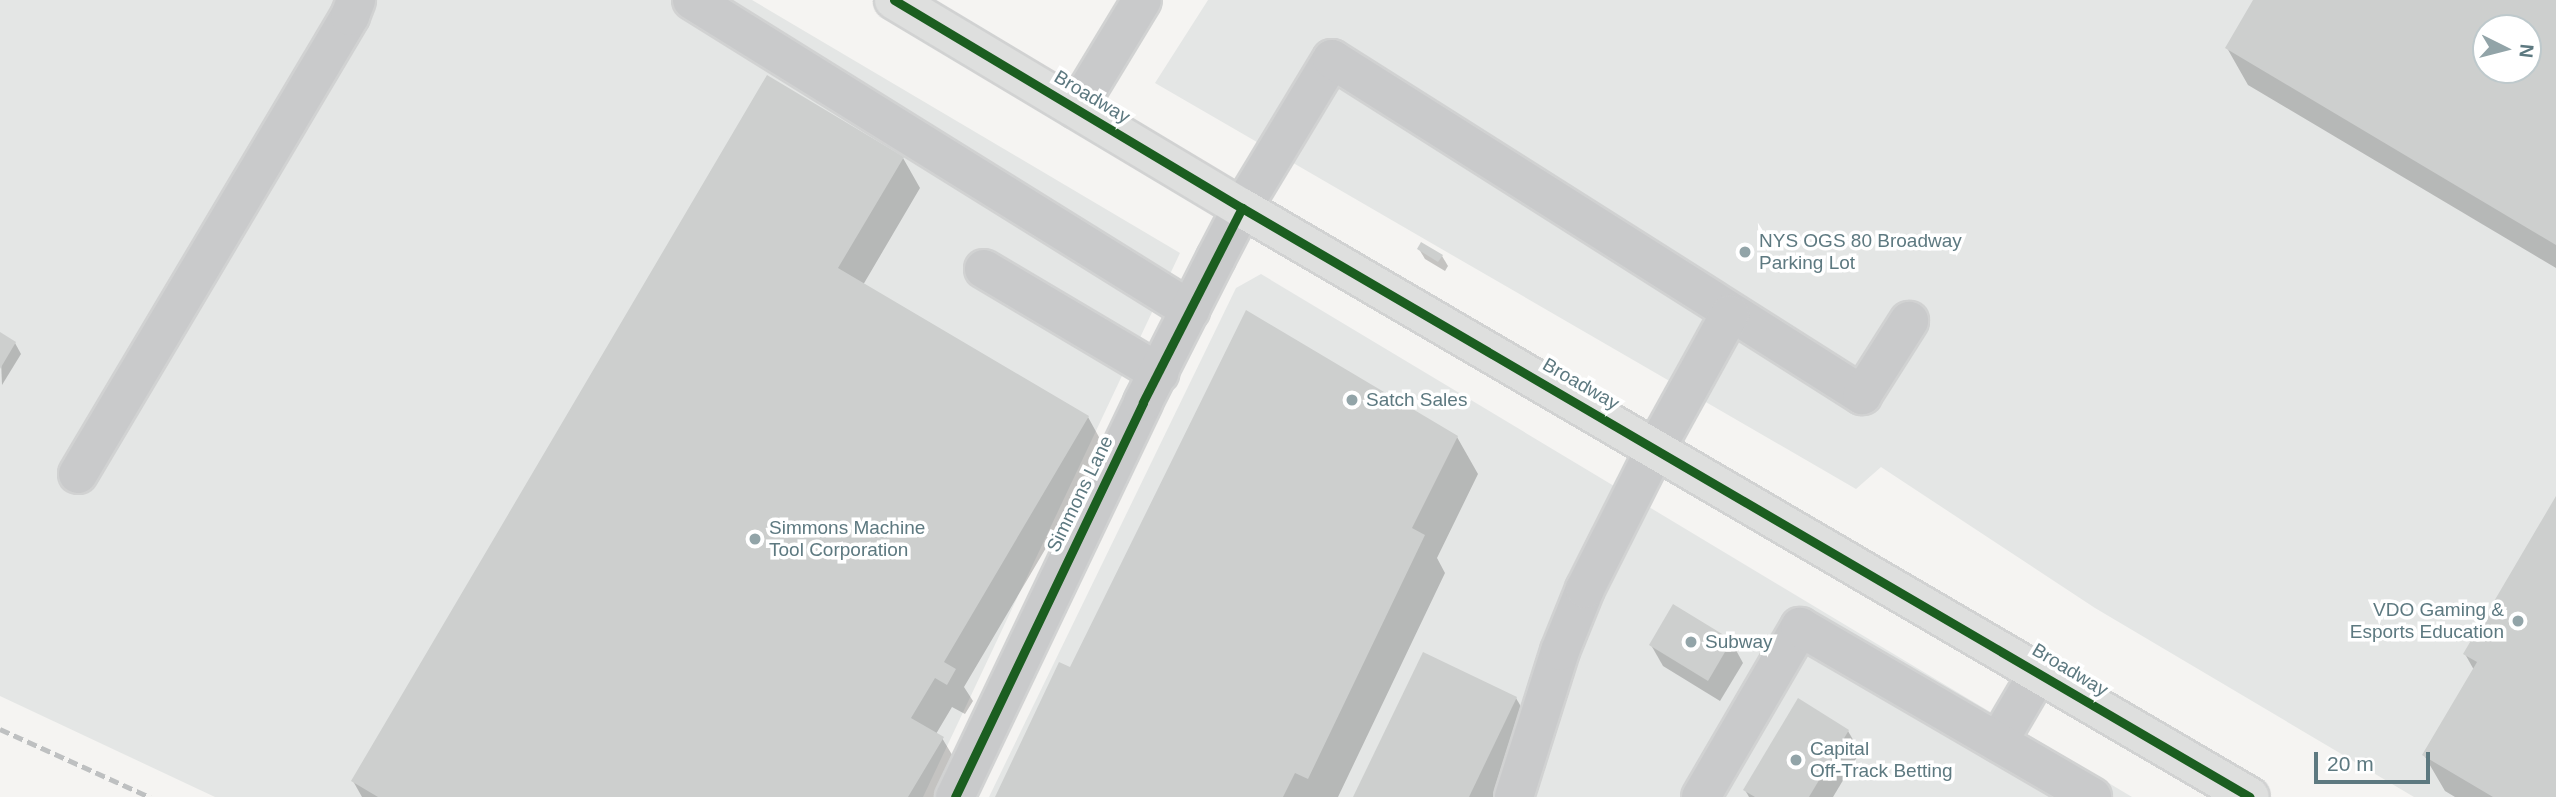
<!DOCTYPE html>
<html>
<head>
<meta charset="utf-8">
<style>
	body { margin:0 }
	#map { position:relative; width:2556px; height:797px; overflow:hidden; background:#f5f4f2; font-family:Helvetica,sans-serif }
	div>[style] { position:absolute }
	[style*='--x'] { left:calc(var(--x)*1px); top:calc(var(--y)*1px); width:calc(var(--w)*1px); rotate:calc(var(--a)*1deg) }
	.built>* { inset:0; background:#e4e6e5 }
	.shadow>* { inset:0; background:#0003 }
	.building>* { inset:0; background:#cdcfce }
	.roads { filter:drop-shadow(2px 0 #d1d2d2) drop-shadow(-2px 0 #d1d2d2) drop-shadow(0 2px #d1d2d2) drop-shadow(0 -2px #d1d2d2) }
	.minor>* { height:38px; margin:-19px; padding:0 19px; transform-origin:19px; border-radius:19px; background:#c9cacb }
	.major>* { height:38px; margin:-19px; padding:0 19px; transform-origin:19px; border-radius:19px; background:#dedfde }
	.rail>* { height:5px; margin-top:-2.5px; transform-origin:0; background:repeating-linear-gradient(90deg,#bec0c1 0 10px,transparent 0 15px) }
	.cycleway>* { height:9px; margin:-4.5px; padding:0 4.5px; transform-origin:4.5px; border-radius:4.5px; background:#1b5e20 }
	.dots>* { width:19px; height:19px; translate:-50% -50%; box-sizing:border-box; border:4px solid #fff; border-radius:50% }
	span { translate:-50% -50%; white-space:nowrap; text-align:center; line-height:1.15; -webkit-text-stroke:7px #fff; paint-order:stroke }
	.street-label { font-size:19px; color:#5d7980 }
	.poi-label { font-size:19px; color:#5d7980 }
	.left { translate:0 -50%; text-align:left }
	.right { translate:-100% -50%; text-align:right }
	.north { position:absolute; left:2472px; top:14px; width:70px; height:70px; box-sizing:border-box; background:#fff; border:2px solid #bec9cc; border-radius:50%; rotate:96deg; font-size:19px; font-weight:700; line-height:28px; text-align:center; color:#5d7980 }
	.north::after { content:''; display:block; margin:auto; width:24px; height:32px; background:#92a4a8; clip-path:polygon(50% 0,100% 100%,50% 72%,0 100%) }
	.scale { position:absolute; left:2314px; top:752px; width:116px; height:32px; box-sizing:border-box; border:4px solid #5d7980; border-top:0; padding-left:9px; font-size:21px; line-height:24px; white-space:nowrap; color:#5d7980; -webkit-text-stroke:5px #fff; paint-order:stroke }
</style>
</head>
<body>
<div id="map">
	<div class="built">
		<i style="clip-path:polygon(0 0,752px 0,1180px 253px,923px 797px,215px 797px,0 696px)"></i>
		<i style="clip-path:polygon(evenodd,1208px 0,2556px 0,2556px 797px,2414px 797px,2095px 608px,1881px 467px,1856px 489px,1155px 83px,1208px 0,2486px 28px,2528px 28px,2528px 70px,2486px 70px,2486px 28px)"></i>
		<i style="clip-path:polygon(1261px 274px,2132px 797px,989px 797px,1236px 288px)"></i>
	</div>
	<div class="shadow">
		<i style="clip-path:polygon(evenodd,2255px 0,2556px 0,2556px 268px,2248px 85px,2227px 48px,2255px 0,2486px 28px,2528px 28px,2528px 70px,2486px 70px,2486px 28px)"></i>
		<i style="clip-path:polygon(903px 158px,920px 188px,863px 285px,1088px 417px,1105px 448px,964px 687px,973px 701px,965px 714px,952px 707px,936px 734px,942px 738px,960px 768px,943px 797px,362px 797px,353px 781px)"></i>
		<i style="clip-path:polygon(1419px 249px,1442px 256px,1448px 266px,1445px 271px,1425px 259px)"></i>
		<i style="clip-path:polygon(0 334px,15px 343px,21px 354px,2px 385px)"></i>
		<i style="clip-path:polygon(1457px 437px,1478px 474px,1437px 558px,1445px 573px,1338px 797px,997px 797px,1071px 669px)"></i>
		<i style="clip-path:polygon(2556px 499px,2556px 797px,2455px 797px,2445px 791px,2424px 755px,2474px 670px,2465px 654px)"></i>
		<i style="clip-path:polygon(1731px 641px,1743px 663px,1720px 701px,1663px 666px,1651px 645px)"></i>
		<i style="clip-path:polygon(1516px 698px,1537px 735px,1507px 797px,1355px 797px)"></i>
		<i style="clip-path:polygon(1848px 731px,1860px 752px,1833px 797px,1749px 797px,1745px 790px)"></i>
	</div>
	<div class="building">
		<i style="clip-path:polygon(evenodd,2253px 0,2556px 0,2556px 245px,2225px 48px,2253px 0,2486px 28px,2528px 28px,2528px 70px,2486px 70px,2486px 28px)"></i>
		<i style="clip-path:polygon(767px 75px,904px 157px,838px 268px,1089px 416px,944px 662px,956px 669px,947px 685px,935px 678px,911px 718px,944px 737px,908px 797px,378px 797px,351px 781px)"></i>
		<i style="clip-path:polygon(1421px 242px,1443px 255px,1438px 262px,1417px 249px)"></i>
		<i style="clip-path:polygon(1246px 310px,1458px 436px,1412px 528px,1425px 535px,1308px 779px,1295px 773px,1283px 797px,995px 797px,1059px 662px,1070px 667px)"></i>
		<i style="clip-path:polygon(0 332px,16px 342px,0 369px)"></i>
		<i style="clip-path:polygon(2556px 496px,2556px 797px,2493px 797px,2422px 755px,2477px 662px,2463px 654px)"></i>
		<i style="clip-path:polygon(1673px 604px,1732px 640px,1708px 681px,1649px 645px)"></i>
		<i style="clip-path:polygon(1423px 652px,1517px 697px,1469px 797px,1353px 797px)"></i>
		<i style="clip-path:polygon(1798px 698px,1849px 730px,1809px 797px,1755px 797px,1743px 790px)"></i>
	</div>
	<div class="roads">
		<div class="minor">
			<i style="--x:692;--y:0;--w:587;--a:31.9"></i>
			<i style="--x:1076;--y:109;--w:127;--a:-58.8"></i>
			<i style="--x:984;--y:269;--w:204;--a:30.7"></i>
			<i style="--x:78;--y:474;--w:533;--a:-59.29"></i>
			<i style="--x:350;--y:16;--w:17;--a:-69"></i>
			<i style="--x:1998;--y:742;--w:81;--a:-59.6"></i>
			<i style="--x:955;--y:797;--w:437;--a:-64.5"></i>
			<i style="--x:1143;--y:402;--w:161;--a:-63.1"></i>
			<i style="--x:1216;--y:258;--w:56;--a:-62.5"></i>
			<i style="--x:1242;--y:208;--w:174;--a:-58.9"></i>
			<i style="--x:1332;--y:59;--w:628;--a:32.37"></i>
			<i style="--x:1862;--y:395;--w:88;--a:-57.6"></i>
			<i style="--x:1514;--y:797;--w:153;--a:-72.5"></i>
			<i style="--x:1560;--y:651;--w:67;--a:-68"></i>
			<i style="--x:1585;--y:589;--w:158;--a:-63.3"></i>
			<i style="--x:1656;--y:448;--w:153;--a:-61.1"></i>
			<i style="--x:1701;--y:797;--w:197;--a:-59.8"></i>
			<i style="--x:1800;--y:627;--w:338;--a:30.2"></i>
		</div>
		<div class="major">
			<i style="--x:894;--y:0;--w:405;--a:30.9"></i>
			<i style="--x:1242;--y:208;--w:1167;--a:30.3"></i>
		</div>
	</div>
	<div class="rail">
		<i style="--x:0;--y:729;--w:165;--a:24.4"></i>
	</div>
	<div class="cycleway">
		<i style="--x:894;--y:0;--w:405;--a:30.9"></i>
		<i style="--x:1242;--y:208;--w:1167;--a:30.3"></i>
		<i style="--x:955;--y:797;--w:437;--a:-64.5"></i>
		<i style="--x:1143;--y:402;--w:218;--a:-63"></i>
	</div>
	<div class="dots">
		<i style="left:1745px;top:252px;background:#92a4a8"></i>
		<i style="left:1352px;top:400px;background:#92a4a8"></i>
		<i style="left:755px;top:539px;background:#92a4a8"></i>
		<i style="left:2518px;top:621px;background:#92a4a8"></i>
		<i style="left:1691px;top:642px;background:#92a4a8"></i>
		<i style="left:1796px;top:760px;background:#92a4a8"></i>
	</div>
	<div class="street-label">
		<span style="left:1092px;top:97px;rotate:31deg">Broadway</span>
		<span style="left:1581px;top:384px;rotate:30deg">Broadway</span>
		<span style="left:1080px;top:494px;rotate:-64deg">Simmons Lane</span>
		<span style="left:2070px;top:670px;rotate:31deg">Broadway</span>
	</div>
	<div class="poi-label">
		<span class="left" style="left:1759px;top:252px">NYS OGS 80 Broadway<br>Parking Lot</span>
		<span class="left" style="left:1366px;top:400px">Satch Sales</span>
		<span class="left" style="left:769px;top:539px">Simmons Machine<br>Tool Corporation</span>
		<span class="right" style="left:2504px;top:621px">VDO Gaming &amp;<br>Esports Education</span>
		<span class="left" style="left:1705px;top:642px">Subway</span>
		<span class="left" style="left:1810px;top:760px">Capital<br>Off-Track Betting</span>
	</div>
	<div class="north">N</div>
	<div class="scale">20 m</div>
</div>
</body>
</html>
